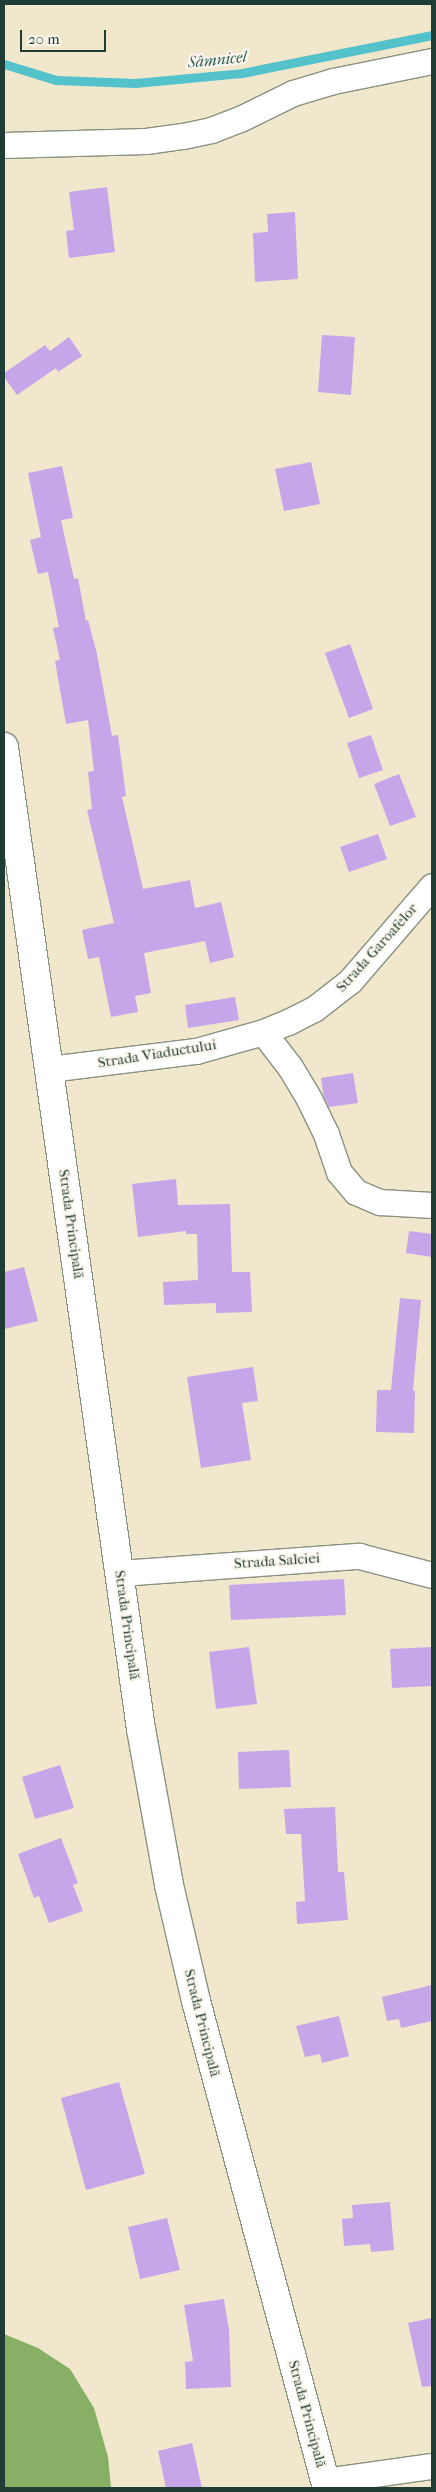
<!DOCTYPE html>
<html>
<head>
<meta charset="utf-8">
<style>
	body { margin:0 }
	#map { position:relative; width:436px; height:2492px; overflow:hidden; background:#f1e7cd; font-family:"IM FELL French Canon",serif }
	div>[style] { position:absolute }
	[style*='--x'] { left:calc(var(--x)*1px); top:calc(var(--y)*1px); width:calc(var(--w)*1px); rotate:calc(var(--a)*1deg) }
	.forest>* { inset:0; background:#87af65 }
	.stream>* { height:9px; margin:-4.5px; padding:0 4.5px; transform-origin:4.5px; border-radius:4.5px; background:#54c2ca }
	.building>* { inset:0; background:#c6a5e9 }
	.roads { filter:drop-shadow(1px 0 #889280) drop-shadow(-1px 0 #889280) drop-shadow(0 1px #889280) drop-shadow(0 -1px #889280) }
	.street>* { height:25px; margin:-12.5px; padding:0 12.5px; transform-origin:12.5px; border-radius:12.5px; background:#fff }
	.highway>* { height:28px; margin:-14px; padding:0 14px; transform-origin:14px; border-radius:14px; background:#fff }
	span { translate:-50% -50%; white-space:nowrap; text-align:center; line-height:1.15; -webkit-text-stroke:4.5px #fbf7ec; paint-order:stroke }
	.street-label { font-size:15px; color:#1f3d34 }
	.water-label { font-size:16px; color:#2c5e5a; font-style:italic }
	.frame { position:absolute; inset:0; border:5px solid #1f3d34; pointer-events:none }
	.scale { position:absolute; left:20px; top:30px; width:86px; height:22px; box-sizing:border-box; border:2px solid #1f3d34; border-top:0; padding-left:6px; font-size:15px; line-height:18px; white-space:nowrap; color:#1f3d34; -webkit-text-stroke:4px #fbf7ec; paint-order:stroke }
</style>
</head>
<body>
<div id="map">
	<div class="forest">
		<i style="clip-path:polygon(4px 2334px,38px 2348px,70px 2369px,94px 2408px,108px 2457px,111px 2488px,4px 2488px)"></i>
	</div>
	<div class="stream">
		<i style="--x:4;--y:64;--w:54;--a:17.1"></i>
		<i style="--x:56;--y:80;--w:79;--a:2.2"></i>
		<i style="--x:135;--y:83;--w:107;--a:-5.3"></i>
		<i style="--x:242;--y:73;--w:194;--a:-11.3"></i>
	</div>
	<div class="building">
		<i style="clip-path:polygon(107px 187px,115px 252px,69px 258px,66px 231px,74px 230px,69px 192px)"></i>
		<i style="clip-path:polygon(295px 212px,298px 279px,255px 282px,253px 233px,268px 232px,267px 214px)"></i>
		<i style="clip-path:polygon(322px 335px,355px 337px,351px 395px,318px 392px)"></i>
		<i style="clip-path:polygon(69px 337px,82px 356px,58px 372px,56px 368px,17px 395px,4px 377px,4px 373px,45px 345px,50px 351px)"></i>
		<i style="clip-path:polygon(311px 462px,320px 504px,284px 511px,275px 469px)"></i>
		<i style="clip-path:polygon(62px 466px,73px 518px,61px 520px,74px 579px,78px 578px,86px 621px,88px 620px,97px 654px,112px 736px,118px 735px,126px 796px,122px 797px,143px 889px,190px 880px,195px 908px,221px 902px,234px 957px,210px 963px,205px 941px,144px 953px,151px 993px,135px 996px,138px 1012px,111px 1017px,99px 957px,88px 959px,82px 930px,114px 923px,87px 810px,92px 809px,88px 772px,94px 771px,88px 720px,66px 724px,55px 661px,60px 660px,53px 628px,59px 627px,48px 572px,38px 574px,30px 540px,41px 537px,28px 473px)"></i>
		<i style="clip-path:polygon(350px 644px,373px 709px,349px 718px,325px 653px)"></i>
		<i style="clip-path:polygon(371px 735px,383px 770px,359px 778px,347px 743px)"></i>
		<i style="clip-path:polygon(399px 774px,416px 817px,390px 826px,374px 784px)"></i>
		<i style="clip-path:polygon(378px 834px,387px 859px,349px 872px,340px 847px)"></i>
		<i style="clip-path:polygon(235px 997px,239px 1020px,188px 1028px,185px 1005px)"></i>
		<i style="clip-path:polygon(353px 1073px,358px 1103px,329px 1107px,324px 1098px,321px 1078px)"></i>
		<i style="clip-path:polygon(176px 1179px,178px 1205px,230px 1204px,232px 1272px,250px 1272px,252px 1312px,216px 1313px,216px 1303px,164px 1305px,163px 1282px,198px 1280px,197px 1234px,186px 1234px,186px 1231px,138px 1237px,132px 1184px)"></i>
		<i style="clip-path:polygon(409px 1231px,432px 1234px,432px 1257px,406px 1253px)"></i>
		<i style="clip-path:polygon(24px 1267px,38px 1321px,4px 1329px,4px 1272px)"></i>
		<i style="clip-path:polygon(400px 1298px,421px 1300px,413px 1390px,415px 1391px,414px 1433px,376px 1432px,377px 1390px,391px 1390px)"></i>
		<i style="clip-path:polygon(253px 1367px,258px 1401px,242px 1403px,251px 1460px,201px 1468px,187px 1377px)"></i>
		<i style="clip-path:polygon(344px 1579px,346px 1615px,231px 1620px,229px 1585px)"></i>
		<i style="clip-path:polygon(249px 1647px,257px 1704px,216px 1709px,209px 1652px)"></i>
		<i style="clip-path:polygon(432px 1647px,432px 1686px,392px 1688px,390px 1649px)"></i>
		<i style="clip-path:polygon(289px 1750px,291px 1787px,239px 1789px,238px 1752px)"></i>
		<i style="clip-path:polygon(60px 1765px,74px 1808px,35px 1819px,22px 1777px)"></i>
		<i style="clip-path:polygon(335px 1807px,338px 1872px,344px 1872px,348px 1920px,297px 1924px,296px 1902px,305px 1901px,301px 1834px,286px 1834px,284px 1809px)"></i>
		<i style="clip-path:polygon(61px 1838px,78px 1883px,73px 1885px,83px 1911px,49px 1923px,39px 1896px,34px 1898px,18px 1854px)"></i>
		<i style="clip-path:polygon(432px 1985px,432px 2021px,401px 2028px,399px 2019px,387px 2021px,382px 1997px)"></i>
		<i style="clip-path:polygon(339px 2016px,349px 2056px,322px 2063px,320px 2054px,305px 2057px,296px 2026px)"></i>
		<i style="clip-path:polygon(119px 2082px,145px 2174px,86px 2190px,61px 2098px)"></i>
		<i style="clip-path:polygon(390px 2202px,394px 2250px,371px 2252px,370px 2244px,344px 2246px,342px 2219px,353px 2218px,352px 2205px)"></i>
		<i style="clip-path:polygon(167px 2218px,180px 2270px,140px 2279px,128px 2227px)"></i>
		<i style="clip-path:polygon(224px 2299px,229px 2330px,231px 2387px,186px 2389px,185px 2362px,193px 2361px,184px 2305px)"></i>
		<i style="clip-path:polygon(432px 2318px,432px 2386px,422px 2387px,408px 2323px)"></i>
		<i style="clip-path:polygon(192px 2443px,202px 2488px,166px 2488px,158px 2451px)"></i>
	</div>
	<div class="roads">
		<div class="street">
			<i style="--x:4;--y:145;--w:142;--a:-1.6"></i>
			<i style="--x:146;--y:141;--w:37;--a:-8"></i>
			<i style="--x:183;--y:136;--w:29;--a:-12"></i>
			<i style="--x:211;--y:130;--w:31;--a:-21"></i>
			<i style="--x:240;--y:119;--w:59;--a:-26.1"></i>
			<i style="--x:293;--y:93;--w:42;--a:-16.7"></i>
			<i style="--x:333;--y:81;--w:101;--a:-11.4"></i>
			<i style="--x:263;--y:1032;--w:44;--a:52.4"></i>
			<i style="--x:290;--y:1067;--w:37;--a:59"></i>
			<i style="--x:309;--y:1099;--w:39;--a:64"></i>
			<i style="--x:326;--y:1134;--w:40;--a:71.1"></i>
			<i style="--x:339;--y:1172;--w:26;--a:50"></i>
			<i style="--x:356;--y:1192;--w:26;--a:23"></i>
			<i style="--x:380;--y:1202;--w:52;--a:3.3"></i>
			<i style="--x:49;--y:1069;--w:148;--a:-7"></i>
			<i style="--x:196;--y:1051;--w:70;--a:-15.8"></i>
			<i style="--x:263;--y:1032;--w:27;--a:-22"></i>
			<i style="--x:288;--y:1022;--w:29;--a:-27"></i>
			<i style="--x:314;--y:1009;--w:46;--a:-37.9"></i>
			<i style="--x:350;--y:981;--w:125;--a:-49.2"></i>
			<i style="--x:120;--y:1573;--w:240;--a:-4.1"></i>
			<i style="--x:359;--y:1556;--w:75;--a:14.6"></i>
			<i style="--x:325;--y:2481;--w:108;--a:-8"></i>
		</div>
		<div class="highway">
			<i style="--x:4;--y:747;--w:992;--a:82.06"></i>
			<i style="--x:141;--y:1729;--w:158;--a:79.8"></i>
			<i style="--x:169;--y:1885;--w:119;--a:76.9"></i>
			<i style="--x:196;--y:2001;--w:504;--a:74.94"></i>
		</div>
	</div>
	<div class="street-label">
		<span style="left:377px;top:948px;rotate:-48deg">Strada Garoafelor</span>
		<span style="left:157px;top:1054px;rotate:-9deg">Strada Viaductului</span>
		<span style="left:71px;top:1224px;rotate:82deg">Strada Principală</span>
		<span style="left:277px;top:1561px;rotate:-4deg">Strada Salciei</span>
		<span style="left:127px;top:1625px;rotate:82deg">Strada Principală</span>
		<span style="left:202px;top:2023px;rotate:76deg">Strada Principală</span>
		<span style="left:307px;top:2414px;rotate:75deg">Strada Principală</span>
	</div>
	<div class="water-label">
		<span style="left:217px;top:60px;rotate:-6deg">Sâmnicel</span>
	</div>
	<div class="frame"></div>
	<div class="scale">20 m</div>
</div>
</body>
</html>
